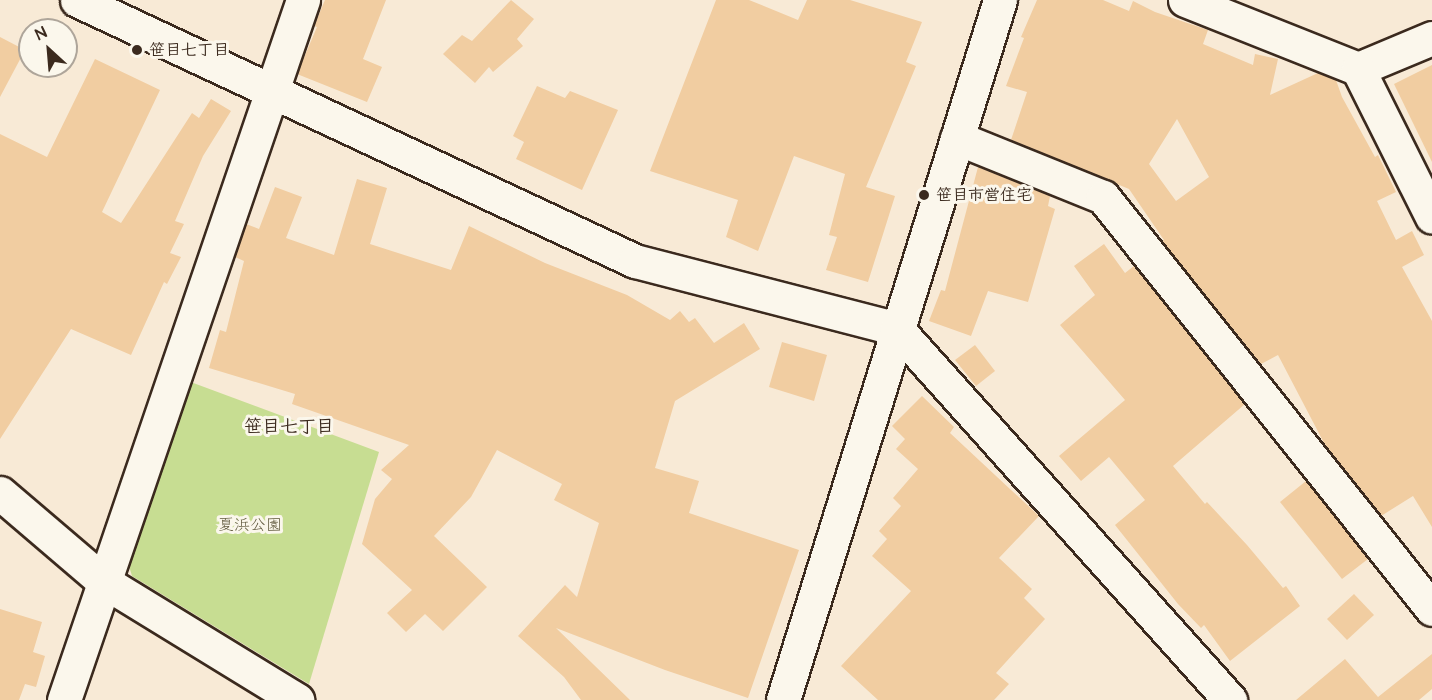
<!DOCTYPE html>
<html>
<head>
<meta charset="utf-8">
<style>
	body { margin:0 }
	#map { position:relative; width:1432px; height:700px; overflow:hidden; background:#f8ead6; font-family:"Architects Daughter","Klee One",sans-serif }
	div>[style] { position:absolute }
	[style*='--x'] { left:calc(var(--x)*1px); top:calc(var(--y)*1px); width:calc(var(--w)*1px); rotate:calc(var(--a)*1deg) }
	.green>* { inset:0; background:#c7dd92 }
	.building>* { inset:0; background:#f1cda1 }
	.roads { filter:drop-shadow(2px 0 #3b2a1e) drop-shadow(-2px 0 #3b2a1e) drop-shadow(0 2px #3b2a1e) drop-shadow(0 -2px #3b2a1e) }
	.minor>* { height:33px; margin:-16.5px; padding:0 16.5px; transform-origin:16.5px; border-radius:16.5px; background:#fbf7ec }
	.dots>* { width:16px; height:16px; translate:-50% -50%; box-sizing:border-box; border:3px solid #fbf7ec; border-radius:50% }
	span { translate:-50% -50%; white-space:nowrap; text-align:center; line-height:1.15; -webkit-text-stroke:6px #fbf7ec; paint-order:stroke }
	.poi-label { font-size:16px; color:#3b2a1e; font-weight:700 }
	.left { translate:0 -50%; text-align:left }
	.park-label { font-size:16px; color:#5e573b }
	.neighbourhood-label { font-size:18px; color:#3b2a1e; font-weight:700 }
	.north { position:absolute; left:18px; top:18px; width:60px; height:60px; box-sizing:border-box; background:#fbf7ec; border:2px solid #aea59a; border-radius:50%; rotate:334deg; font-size:16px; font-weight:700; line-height:24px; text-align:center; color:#3b2a1e }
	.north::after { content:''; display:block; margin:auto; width:21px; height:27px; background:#3b2a1e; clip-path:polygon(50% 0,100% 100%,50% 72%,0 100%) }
</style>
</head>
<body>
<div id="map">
	<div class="green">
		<i style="clip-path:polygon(188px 381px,379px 452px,309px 684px,132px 576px,129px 566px)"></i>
	</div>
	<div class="building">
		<i style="clip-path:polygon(325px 0,386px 0,363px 59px,382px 67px,367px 102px,297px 74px,317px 27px,314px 26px)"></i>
		<i style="clip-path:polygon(511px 0,534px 19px,517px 39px,523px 46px,493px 72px,489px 67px,475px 83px,443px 54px,462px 35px,472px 41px)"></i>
		<i style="clip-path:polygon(716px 0,749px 0,798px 20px,807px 0,850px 0,922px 22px,906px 62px,916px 66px,866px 187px,895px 196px,868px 282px,826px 270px,837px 237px,829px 235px,845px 174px,794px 156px,758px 251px,726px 237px,738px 200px,650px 171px)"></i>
		<i style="clip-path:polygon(evenodd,1037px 0,1103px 0,1129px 11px,1133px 1px,1155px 12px,1208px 30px,1203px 44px,1253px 65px,1255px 54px,1278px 59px,1270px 95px,1318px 73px,1336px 80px,1342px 97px,1375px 157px,1378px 155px,1396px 192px,1377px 201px,1396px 240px,1412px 231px,1424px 255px,1402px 267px,1432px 321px,1432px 527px,1413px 496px,1381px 516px,1324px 443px,1278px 355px,1261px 364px,1162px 241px,1164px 240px,1129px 189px,1011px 140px,1027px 92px,1006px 86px,1024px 38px,1021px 37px,1037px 0,1177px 119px,1209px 177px,1176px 201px,1149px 164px,1177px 119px)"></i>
		<i style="clip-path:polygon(0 37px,25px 50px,0 97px)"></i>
		<i style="clip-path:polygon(95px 59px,160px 90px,102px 212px,121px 223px,192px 113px,199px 118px,211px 99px,231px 111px,203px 156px,175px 221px,184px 224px,170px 253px,181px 257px,167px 284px,164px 282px,131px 355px,71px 329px,0 439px,0 134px,47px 157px)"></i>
		<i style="clip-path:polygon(1432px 65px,1432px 162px,1394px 84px)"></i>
		<i style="clip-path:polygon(537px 86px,565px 98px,570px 91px,618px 110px,582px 190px,516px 159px,524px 142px,513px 136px)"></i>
		<i style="clip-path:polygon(978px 167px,1050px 196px,1048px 206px,1055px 209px,1028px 302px,988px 291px,971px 336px,929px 321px,941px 290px,945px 291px)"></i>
		<i style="clip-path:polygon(357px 179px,387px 188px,370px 244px,451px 270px,469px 226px,545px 263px,627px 295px,670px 320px,680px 311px,689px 322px,695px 318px,714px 343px,744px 323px,760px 349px,675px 401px,655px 468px,699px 481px,689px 513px,799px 550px,748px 698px,665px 670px,556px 628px,630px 700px,581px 700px,564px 677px,518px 636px,565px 585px,577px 597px,599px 523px,554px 500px,562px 484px,497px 450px,471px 497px,434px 536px,487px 587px,443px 631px,425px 614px,406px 632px,387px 613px,412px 590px,362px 544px,375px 499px,392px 479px,381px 470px,409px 445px,292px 404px,295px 394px,209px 368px,220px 330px,226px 332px,244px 261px,235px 257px,246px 224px,259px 229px,275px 187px,302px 197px,286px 238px,334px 255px)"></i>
		<i style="clip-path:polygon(1104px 244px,1125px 273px,1134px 266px,1245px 404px,1173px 466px,1205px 504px,1207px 502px,1247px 545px,1283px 588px,1286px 586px,1300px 606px,1230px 661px,1204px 625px,1201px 628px,1178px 604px,1115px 525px,1145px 500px,1109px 457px,1081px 481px,1059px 456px,1125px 400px,1060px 325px,1095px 295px,1074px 266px)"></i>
		<i style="clip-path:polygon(782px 342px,827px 355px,814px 401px,769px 387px)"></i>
		<i style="clip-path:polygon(975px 345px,995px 371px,976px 386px,955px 360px)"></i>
		<i style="clip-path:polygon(922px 396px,954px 427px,950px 433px,1039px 516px,999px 558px,1032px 589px,1024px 598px,1045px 619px,996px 673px,1009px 684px,994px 700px,878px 700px,841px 666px,911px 591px,872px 556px,887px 539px,879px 531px,901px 506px,893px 498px,918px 469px,896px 449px,905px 439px,892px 426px)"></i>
		<i style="clip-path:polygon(1306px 481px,1368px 559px,1342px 579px,1280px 502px)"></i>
		<i style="clip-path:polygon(1354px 594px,1374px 615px,1347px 640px,1327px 619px)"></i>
		<i style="clip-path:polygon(0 609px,42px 622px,33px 652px,45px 656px,36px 687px,25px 684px,19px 700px,0 700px)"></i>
		<i style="clip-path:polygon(1432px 654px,1432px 689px,1419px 700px,1296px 700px,1345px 659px,1378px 697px)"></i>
	</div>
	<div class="roads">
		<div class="minor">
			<i style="--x:77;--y:0;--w:616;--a:25.07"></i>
			<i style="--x:635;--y:261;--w:271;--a:14.5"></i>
			<i style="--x:897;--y:329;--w:499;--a:48.1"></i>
			<i style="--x:1185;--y:0;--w:186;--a:21.7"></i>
			<i style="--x:1432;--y:38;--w:80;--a:157.3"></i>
			<i style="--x:1358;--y:69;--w:165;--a:63.4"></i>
			<i style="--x:957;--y:138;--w:157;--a:22"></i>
			<i style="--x:1103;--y:197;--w:527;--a:51.39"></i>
			<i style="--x:0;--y:493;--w:135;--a:40.5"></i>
			<i style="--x:103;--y:581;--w:228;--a:31.5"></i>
			<i style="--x:64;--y:700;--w:740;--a:-71.15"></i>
			<i style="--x:783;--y:700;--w:733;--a:-72.78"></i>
		</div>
	</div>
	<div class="dots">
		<i style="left:137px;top:50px;background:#3b2a1e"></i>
		<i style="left:924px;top:195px;background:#3b2a1e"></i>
	</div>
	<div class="poi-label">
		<span class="left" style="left:149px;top:50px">笹目七丁目</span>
		<span class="left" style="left:936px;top:195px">笹目市営住宅</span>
	</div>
	<div class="park-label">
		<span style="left:250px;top:525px">夏浜公園</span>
	</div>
	<div class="neighbourhood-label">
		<span style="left:289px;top:427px">笹目七丁目</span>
	</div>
	<div class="north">N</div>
</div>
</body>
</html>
